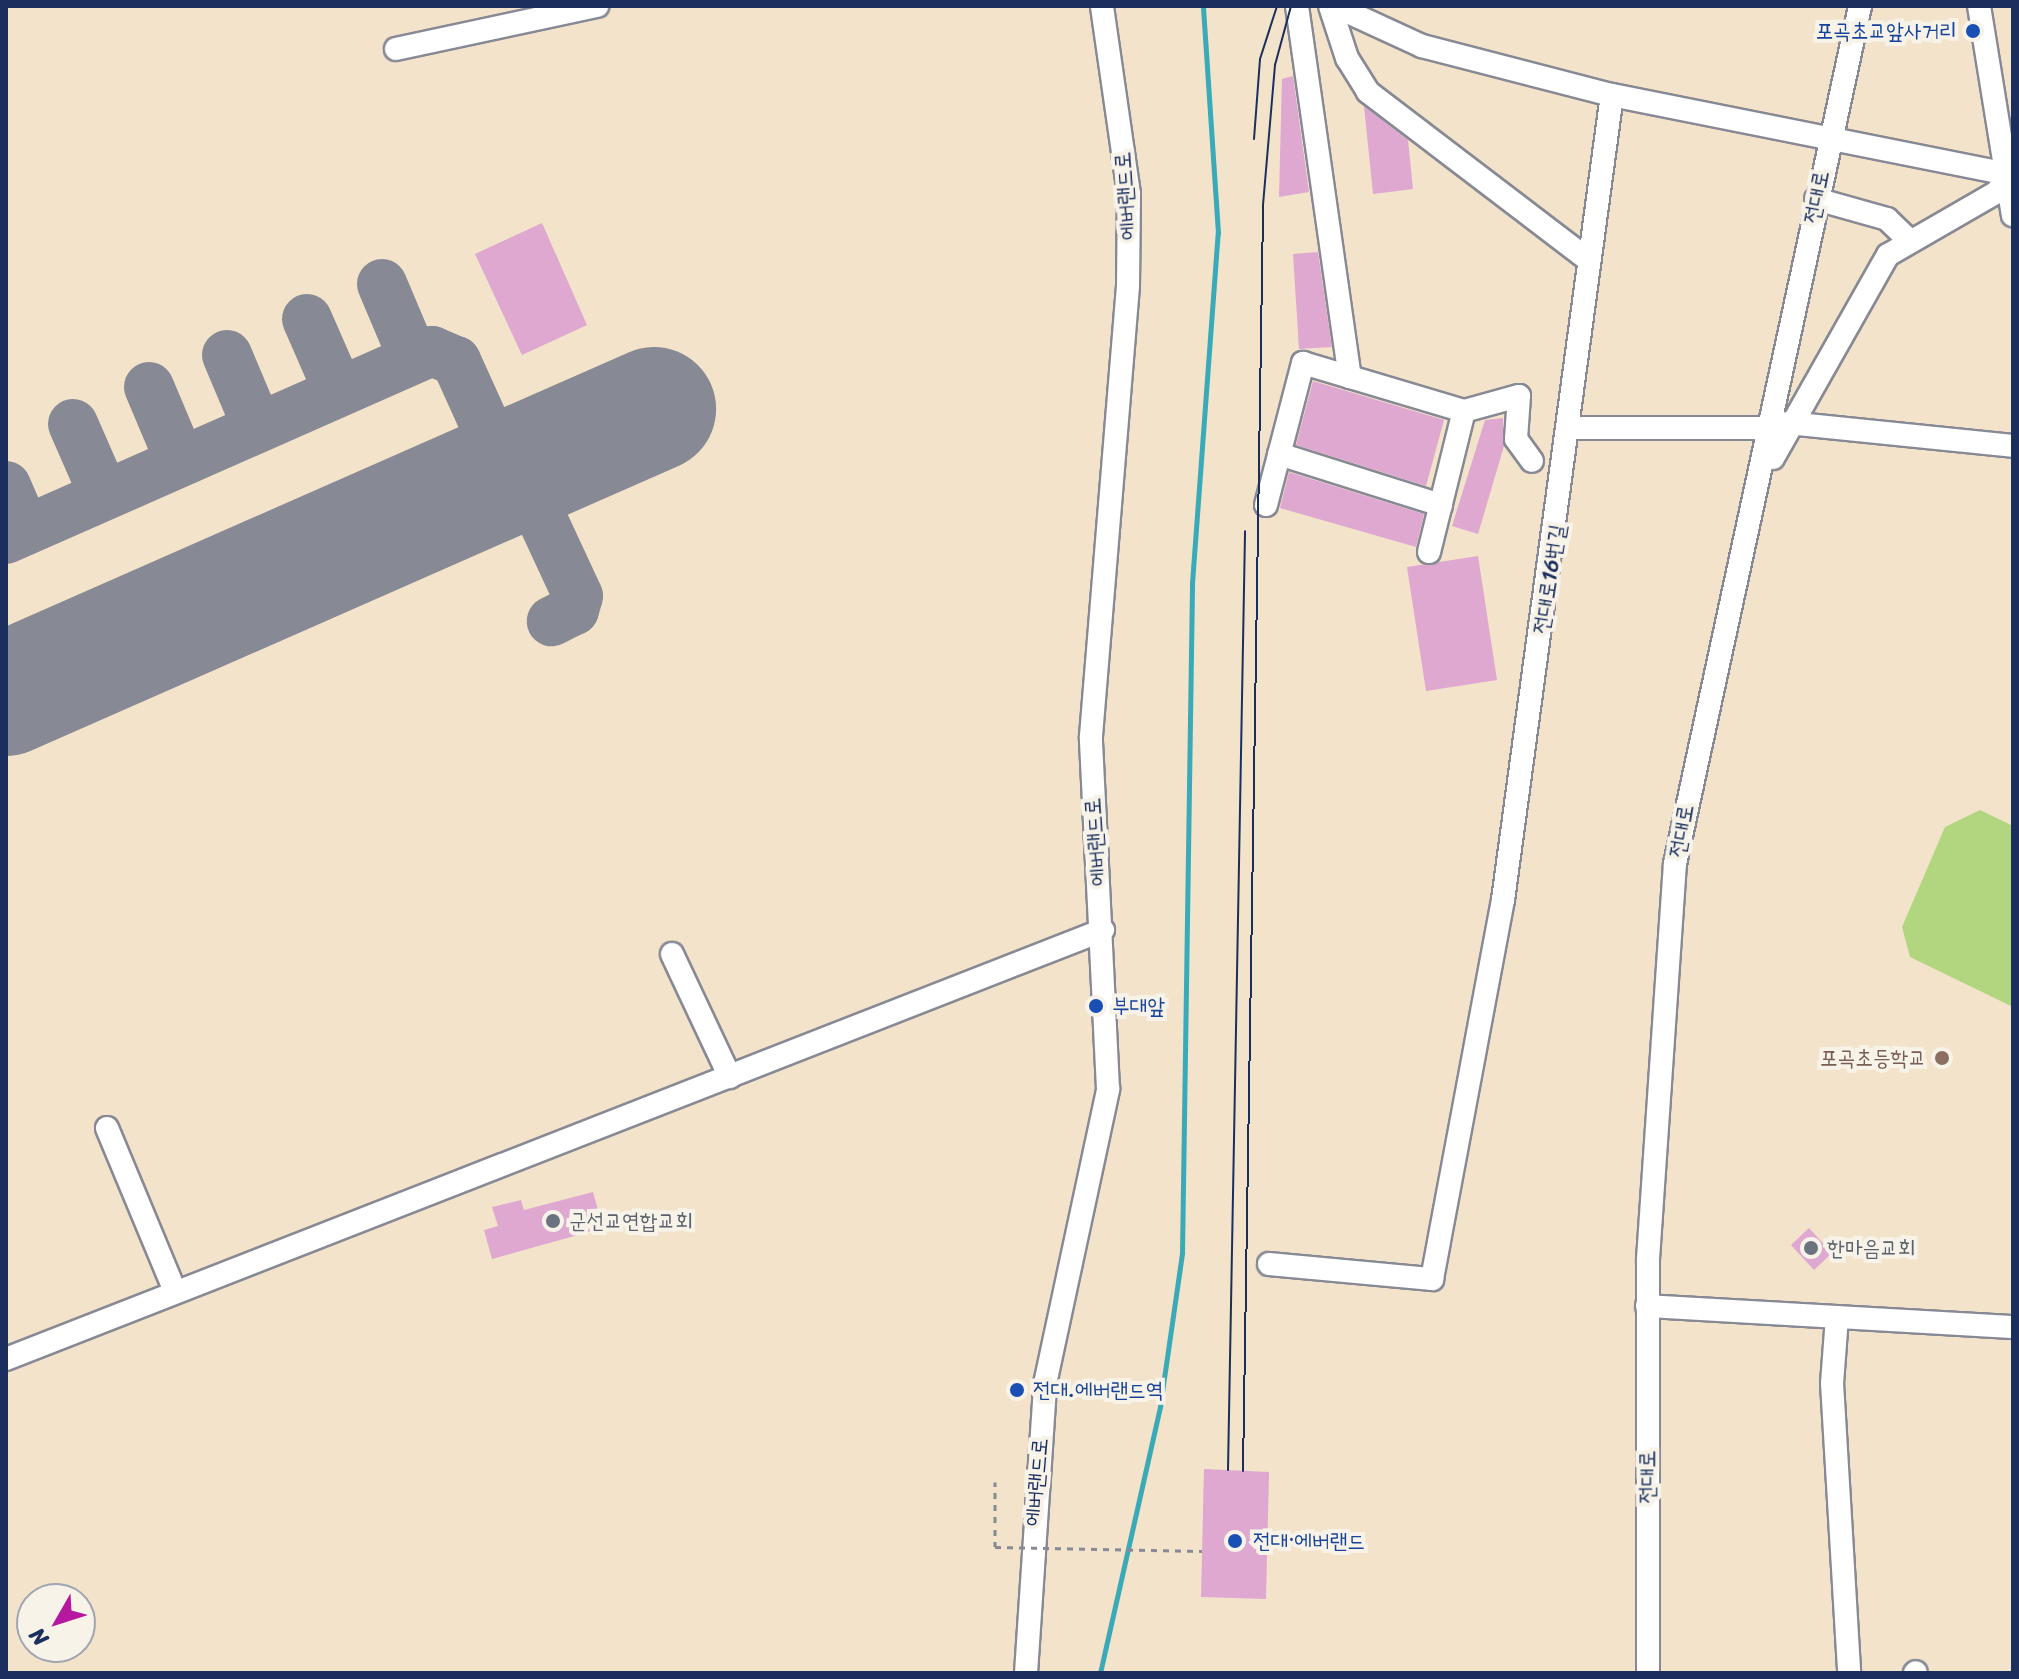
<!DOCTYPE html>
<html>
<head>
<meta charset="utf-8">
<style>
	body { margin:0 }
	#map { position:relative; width:2019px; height:1679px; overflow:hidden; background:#f3e3ca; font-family:Sriracha,"Poor Story",sans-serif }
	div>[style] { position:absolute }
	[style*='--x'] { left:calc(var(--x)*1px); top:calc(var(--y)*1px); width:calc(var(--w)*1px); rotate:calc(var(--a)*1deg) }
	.green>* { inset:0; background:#b2d67f }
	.stream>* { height:5px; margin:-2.5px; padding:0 2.5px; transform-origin:2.5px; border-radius:2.5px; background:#3aaab8 }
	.taxiway>* { height:50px; margin:-25px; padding:0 25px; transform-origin:25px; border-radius:25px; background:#878994 }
	.runway>* { height:124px; margin:-62px; padding:0 62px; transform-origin:62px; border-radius:62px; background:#878994 }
	.building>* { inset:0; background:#dea8d1 }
	.path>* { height:3px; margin-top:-1.5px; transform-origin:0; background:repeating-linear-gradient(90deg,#878994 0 6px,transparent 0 12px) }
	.roads { filter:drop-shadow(2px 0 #878994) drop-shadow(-2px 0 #878994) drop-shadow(0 2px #878994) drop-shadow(0 -2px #878994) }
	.minor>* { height:22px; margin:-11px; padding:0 11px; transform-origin:11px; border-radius:11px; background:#fff }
	.tram>* { height:2px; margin:-1px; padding:0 1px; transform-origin:1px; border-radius:1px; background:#1b2f5e }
	.path-bridge>* { height:3px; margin-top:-1.5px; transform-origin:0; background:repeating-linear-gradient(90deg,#878994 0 6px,transparent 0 12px) }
	.dots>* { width:22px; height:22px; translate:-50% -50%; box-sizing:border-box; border:4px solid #f7f3e8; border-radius:50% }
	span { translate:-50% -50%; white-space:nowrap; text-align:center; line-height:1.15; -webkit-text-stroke:8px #f7f3e8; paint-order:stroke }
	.transit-label { font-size:22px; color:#164399 }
	.right { translate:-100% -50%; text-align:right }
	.left { translate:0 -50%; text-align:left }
	.street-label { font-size:22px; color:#1b2f5e }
	.education-label { font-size:22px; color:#785e54 }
	.worship-label { font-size:22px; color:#5b616d }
	.frame { position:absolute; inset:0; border:8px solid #1b2f5e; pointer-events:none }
	.north { position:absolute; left:16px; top:1583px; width:80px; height:80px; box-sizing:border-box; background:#f7f3e8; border:2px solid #9fa5b1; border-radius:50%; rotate:231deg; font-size:22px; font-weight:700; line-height:32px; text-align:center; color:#1b2f5e }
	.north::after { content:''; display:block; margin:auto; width:28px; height:36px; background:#b5179e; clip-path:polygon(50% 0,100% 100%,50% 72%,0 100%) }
</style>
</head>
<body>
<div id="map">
	<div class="green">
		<i style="clip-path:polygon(1980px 810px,2013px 826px,2013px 1007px,1910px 957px,1902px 927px,1945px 827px)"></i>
	</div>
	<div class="stream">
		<i style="--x:1100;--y:1673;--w:274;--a:-77.3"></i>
		<i style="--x:1160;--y:1406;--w:155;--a:-81.8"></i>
		<i style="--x:1182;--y:1253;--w:670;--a:-89.14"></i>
		<i style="--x:1192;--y:583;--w:351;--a:-85.8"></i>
		<i style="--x:1218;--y:233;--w:227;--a:-93.8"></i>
	</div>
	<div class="taxiway">
		<i style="--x:382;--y:284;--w:77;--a:67.1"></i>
		<i style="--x:307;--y:319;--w:77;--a:66.4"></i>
		<i style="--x:227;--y:355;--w:77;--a:67.1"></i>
		<i style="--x:149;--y:387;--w:77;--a:67.1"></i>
		<i style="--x:73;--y:424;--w:77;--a:66.4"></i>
		<i style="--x:6;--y:486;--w:48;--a:66.6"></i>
		<i style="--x:532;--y:497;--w:109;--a:65.1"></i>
		<i style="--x:578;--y:596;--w:15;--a:106"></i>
		<i style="--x:574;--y:610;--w:25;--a:153"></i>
		<i style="--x:6;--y:539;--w:466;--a:-23.8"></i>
		<i style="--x:432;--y:351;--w:26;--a:23"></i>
		<i style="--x:456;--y:361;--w:92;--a:65.7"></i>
	</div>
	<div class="runway">
		<i style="--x:6;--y:694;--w:708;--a:-23.74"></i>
	</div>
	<div class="building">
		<i style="clip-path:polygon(1293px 76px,1309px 192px,1279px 197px,1282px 79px)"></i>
		<i style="clip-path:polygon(1364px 106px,1408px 140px,1413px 189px,1373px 194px)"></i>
		<i style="clip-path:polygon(542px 223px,587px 325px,522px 355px,475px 254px)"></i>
		<i style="clip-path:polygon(1318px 252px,1332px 347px,1299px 349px,1293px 254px)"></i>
		<i style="clip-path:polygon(1313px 381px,1444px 420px,1426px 486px,1296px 445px)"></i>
		<i style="clip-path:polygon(1503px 418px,1504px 446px,1478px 534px,1452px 526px,1485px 420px)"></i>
		<i style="clip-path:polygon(1289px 472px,1424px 514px,1416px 547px,1280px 508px)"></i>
		<i style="clip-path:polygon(1478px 556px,1497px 680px,1426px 691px,1407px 567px)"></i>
		<i style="clip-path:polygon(593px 1192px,603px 1228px,492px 1259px,484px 1230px,498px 1226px,492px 1207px,521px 1200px,524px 1210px)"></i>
		<i style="clip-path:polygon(1809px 1228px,1832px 1253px,1814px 1270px,1791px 1245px)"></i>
		<i style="clip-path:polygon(1204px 1469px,1269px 1472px,1266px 1599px,1201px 1597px)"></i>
	</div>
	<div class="path">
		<i style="--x:995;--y:1547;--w:65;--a:-90"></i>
	</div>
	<div class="roads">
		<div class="minor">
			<i style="--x:1297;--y:6;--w:375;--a:81.9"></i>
			<i style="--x:1330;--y:6;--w:55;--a:71.9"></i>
			<i style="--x:1347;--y:58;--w:40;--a:58"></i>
			<i style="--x:1368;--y:92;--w:274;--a:37.3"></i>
			<i style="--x:1335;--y:6;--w:96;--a:24.7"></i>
			<i style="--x:1422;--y:46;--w:196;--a:14.5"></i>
			<i style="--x:1979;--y:6;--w:212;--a:80.8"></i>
			<i style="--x:396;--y:49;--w:206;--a:-12.1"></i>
			<i style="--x:1816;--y:199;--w:74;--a:15.7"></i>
			<i style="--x:1887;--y:219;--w:32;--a:44"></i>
			<i style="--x:1788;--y:423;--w:226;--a:5.8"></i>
			<i style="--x:1569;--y:428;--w:201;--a:0"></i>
			<i style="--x:1279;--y:454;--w:170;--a:17.5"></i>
			<i style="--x:1773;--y:458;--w:233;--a:-60.5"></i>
			<i style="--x:1888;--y:255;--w:126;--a:-30"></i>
			<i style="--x:1997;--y:192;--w:22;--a:-54"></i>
			<i style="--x:1266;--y:505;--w:147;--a:-75.4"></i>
			<i style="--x:1303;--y:363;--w:168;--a:16.6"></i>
			<i style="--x:1429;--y:552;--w:145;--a:-76.1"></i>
			<i style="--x:1464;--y:411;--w:57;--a:-15.3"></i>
			<i style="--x:1519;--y:396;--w:43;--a:94"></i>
			<i style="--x:1516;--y:439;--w:27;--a:54"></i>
			<i style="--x:672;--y:954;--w:136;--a:64.8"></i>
			<i style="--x:107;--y:1128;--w:174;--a:67.4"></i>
			<i style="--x:1269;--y:1264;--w:164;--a:5.3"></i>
			<i style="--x:1432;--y:1279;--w:386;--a:-79.4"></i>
			<i style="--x:1503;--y:900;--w:812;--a:-82.29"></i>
			<i style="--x:1612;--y:95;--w:409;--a:11.3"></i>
			<i style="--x:1647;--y:1306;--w:367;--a:3.3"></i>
			<i style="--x:1837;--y:1317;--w:66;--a:94.3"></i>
			<i style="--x:1832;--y:1383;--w:290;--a:86.6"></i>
			<i style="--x:6;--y:1359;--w:1178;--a:-21.36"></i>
			<i style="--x:1026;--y:1673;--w:290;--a:-86.2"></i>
			<i style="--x:1045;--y:1384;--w:302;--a:-77.9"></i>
			<i style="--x:1108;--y:1089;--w:353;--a:-92.8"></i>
			<i style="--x:1091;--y:736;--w:452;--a:-85.3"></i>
			<i style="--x:1128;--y:286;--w:92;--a:-89.4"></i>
			<i style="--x:1129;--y:194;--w:190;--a:-98.2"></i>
			<i style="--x:1648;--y:1673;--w:414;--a:-90"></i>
			<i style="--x:1648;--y:1259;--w:396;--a:-86.1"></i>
			<i style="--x:1675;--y:864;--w:878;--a:-77.83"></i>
			<i style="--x:1915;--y:1673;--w:1;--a:-45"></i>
		</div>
	</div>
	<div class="tram">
		<i style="--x:1254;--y:139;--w:80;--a:-85.7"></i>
		<i style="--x:1260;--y:59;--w:56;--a:-72.2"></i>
		<i style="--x:1228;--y:1470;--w:939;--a:-88.96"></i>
		<i style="--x:1243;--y:1471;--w:1266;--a:-89.09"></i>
		<i style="--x:1263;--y:205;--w:141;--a:-85.1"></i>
		<i style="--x:1275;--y:65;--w:61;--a:-74.8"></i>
	</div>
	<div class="path-bridge">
		<i style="--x:995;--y:1547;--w:207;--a:1.1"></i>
	</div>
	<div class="dots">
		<i style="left:1973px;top:31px;background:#1a4fb4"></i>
		<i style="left:1096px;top:1006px;background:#1a4fb4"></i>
		<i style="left:1942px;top:1058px;background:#8d6e63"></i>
		<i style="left:553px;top:1221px;background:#6b7280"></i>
		<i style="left:1811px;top:1248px;background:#6b7280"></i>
		<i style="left:1017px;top:1390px;background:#1a4fb4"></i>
		<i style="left:1235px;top:1541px;background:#1a4fb4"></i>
	</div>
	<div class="transit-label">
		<span class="right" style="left:1957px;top:31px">포곡초교앞사거리</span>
		<span class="left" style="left:1112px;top:1006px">부대앞</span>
		<span class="left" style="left:1033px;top:1390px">전대.에버랜드역</span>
		<span class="left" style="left:1253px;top:1541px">전대·에버랜드</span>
	</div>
	<div class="street-label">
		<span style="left:1125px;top:196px;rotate:-94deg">에버랜드로</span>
		<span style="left:1816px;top:197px;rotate:-79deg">전대로</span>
		<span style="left:1549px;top:579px;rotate:-81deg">전대로16번길</span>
		<span style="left:1681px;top:831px;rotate:-80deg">전대로</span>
		<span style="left:1095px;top:842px;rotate:-94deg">에버랜드로</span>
		<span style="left:1647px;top:1477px;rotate:-90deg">전대로</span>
		<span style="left:1036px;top:1482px;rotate:-85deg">에버랜드로</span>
	</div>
	<div class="education-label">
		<span class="right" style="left:1926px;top:1058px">포곡초등학교</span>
	</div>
	<div class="worship-label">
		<span class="left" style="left:569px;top:1221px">군선교연합교회</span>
		<span class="left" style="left:1827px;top:1248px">한마음교회</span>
	</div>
	<div class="frame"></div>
	<div class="north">N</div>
</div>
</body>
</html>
